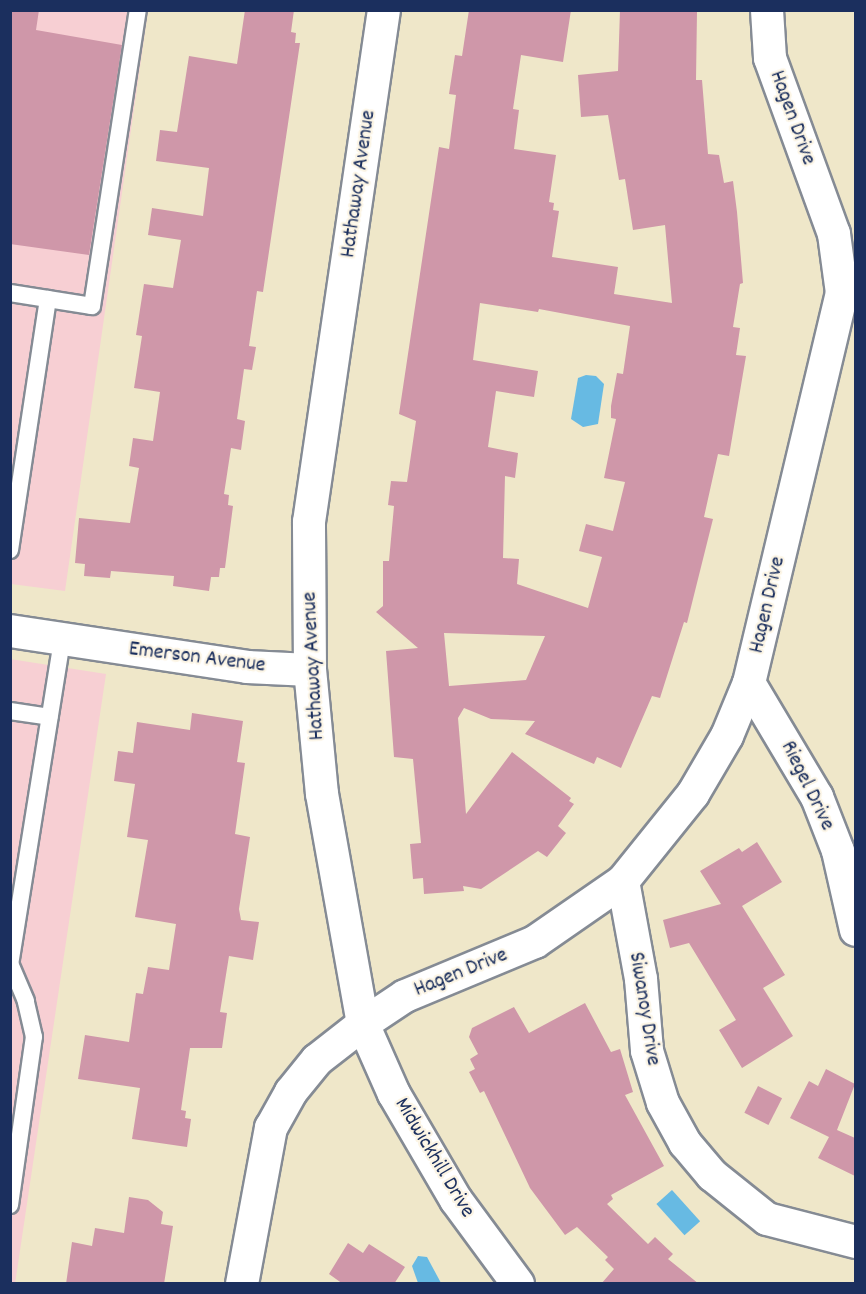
<!DOCTYPE html>
<style>
body{margin:0}
#map{position:relative;width:866px;height:1294px;overflow:hidden;background:#efe7c9;font-family:Dekko,sans-serif}
div>[style]{position:absolute}
[style*='--x']{left:calc(var(--x)*1px);top:calc(var(--y)*1px);width:calc(var(--w)*1px);rotate:calc(var(--a)*1deg)}
.built>*{inset:0;background:#f7cfd3}
.water>*{inset:0;background:#67bae3;transform-origin:0 0}
.building>*{inset:0;background:#cf97a9;transform-origin:0 0}
.roads{filter:drop-shadow(2px 0 #858b94) drop-shadow(-2px 0 #858b94) drop-shadow(0 2px #858b94) drop-shadow(0 -2px #858b94)}
.lane>*{height:16px;margin:-8px;padding:0 8px;transform-origin:8px;border-radius:8px;background:#fff}
.street>*{height:32px;margin:-16px;padding:0 16px;transform-origin:16px;border-radius:16px;background:#fff}
span{translate:-50% -50%;white-space:nowrap;text-align:center;line-height:1.15;-webkit-text-stroke:4.5px #fcf5e5;paint-order:stroke}
.street-label{font-size:22px;color:#1b2f5e}
.frame{position:absolute;inset:0;border:12px solid #1b2f5e;pointer-events:none}
</style>
<div id="map">
<div class="built">
<div style="clip-path:polygon(11px 11px,148px 11px,65px 591px,11px 584px)"></div>
<div style="clip-path:polygon(10px 659px,106px 674px,15px 1284px,10px 1283px)"></div>
</div>
<div class="water">
<div style="clip-path:polygon(586px 375px,596px 376px,604px 384px,598px 424px,583px 427px,571px 419px,578px 378px)"></div>
<div style="left:672px;top:1190px;width:42px;height:21px;rotate:48deg"></div>
<div style="clip-path:polygon(418px 1256px,427px 1257px,441px 1283px,418px 1283px,412px 1266px)"></div>
</div>
<div class="building">
<div style="clip-path:polygon(10px 10px,39px 10px,36px 30px,122px 45px,89px 255px,10px 244px)"></div>
<div style="clip-path:polygon(245px 10px,294px 10px,291px 32px,296px 33px,295px 43px,300px 43px,263px 292px,257px 291px,249px 346px,256px 347px,252px 370px,244px 369px,237px 419px,245px 421px,241px 450px,231px 448px,224px 494px,229px 495px,228px 505px,233px 506px,225px 568px,220px 568px,219px 577px,211px 577px,209px 591px,173px 586px,174px 576px,111px 571px,110px 578px,84px 576px,85px 564px,75px 563px,79px 518px,130px 523px,139px 468px,129px 466px,133px 438px,153px 441px,160px 392px,134px 388px,142px 336px,136px 335px,144px 284px,173px 288px,181px 240px,148px 235px,152px 208px,203px 216px,209px 168px,156px 161px,160px 130px,177px 132px,189px 56px,237px 64px)"></div>
<div style="clip-path:polygon(evenodd,469px 10px,571px 10px,563px 62px,521px 55px,513px 109px,519px 110px,514px 149px,556px 155px,549px 202px,554px 203px,553px 210px,559px 211px,552px 257px,618px 267px,614px 294px,672px 303px,665px 225px,633px 230px,625px 179px,619px 180px,608px 115px,581px 117px,578px 75px,618px 71px,620px 10px,697px 12px,696px 80px,702px 80px,708px 154px,719px 155px,724px 183px,733px 181px,737px 212px,743px 283px,740px 284px,733px 327px,740px 328px,736px 355px,746px 356px,729px 456px,718px 454px,704px 517px,713px 519px,687px 623px,684px 622px,660px 698px,652px 696px,621px 768px,597px 757px,594px 764px,525px 734px,535px 721px,491px 719px,464px 708px,458px 718px,466px 814px,512px 752px,571px 798px,569px 801px,574px 804px,558px 826px,566px 833px,547px 857px,538px 851px,481px 889px,463px 886px,464px 891px,424px 894px,423px 878px,413px 879px,410px 844px,421px 843px,413px 759px,394px 757px,386px 651px,418px 648px,376px 612px,383px 606px,383px 561px,389px 561px,394px 506px,388px 505px,391px 481px,407px 482px,416px 421px,399px 414px,439px 147px,449px 149px,456px 95px,449px 94px,455px 55px,462px 56px,469px 10px,480px 303px,538px 312px,539px 309px,630px 326px,623px 374px,617px 373px,611px 406px,611px 418px,616px 419px,604px 478px,625px 482px,613px 531px,586px 524px,579px 551px,602px 557px,588px 608px,517px 584px,519px 559px,503px 558px,505px 476px,515px 478px,518px 453px,488px 447px,496px 391px,534px 397px,538px 371px,473px 360px,480px 303px,469px 10px,444px 633px,545px 636px,526px 680px,449px 686px,444px 633px)"></div>
<div style="clip-path:polygon(192px 713px,243px 721px,237px 762px,245px 763px,235px 834px,250px 837px,239px 909px,241px 920px,259px 922px,253px 960px,229px 956px,220px 1012px,227px 1013px,222px 1048px,190px 1048px,181px 1110px,186px 1111px,185px 1118px,191px 1119px,187px 1147px,132px 1139px,140px 1088px,78px 1079px,85px 1035px,129px 1042px,136px 993px,143px 994px,148px 967px,169px 970px,176px 924px,135px 917px,148px 840px,127px 837px,135px 784px,114px 781px,118px 751px,133px 753px,137px 722px,190px 730px)"></div>
<div style="clip-path:polygon(757px 842px,782px 882px,742px 906px,785px 975px,763px 988px,793px 1036px,742px 1068px,719px 1030px,736px 1020px,689px 943px,670px 948px,663px 920px,721px 904px,700px 871px,739px 848px,742px 852px)"></div>
<div style="clip-path:polygon(585px 1003px,611px 1052px,620px 1049px,633px 1092px,625px 1095px,664px 1166px,611px 1195px,613px 1199px,607px 1204px,648px 1244px,655px 1237px,673px 1254px,668px 1259px,699px 1284px,601px 1284px,614px 1269px,605px 1260px,608px 1257px,577px 1227px,565px 1235px,530px 1188px,484px 1091px,480px 1093px,469px 1072px,475px 1069px,470px 1059px,478px 1054px,469px 1037px,472px 1028px,514px 1007px,529px 1033px)"></div>
<div style="clip-path:polygon(826px 1069px,855px 1084px,837px 1130px,855px 1138px,855px 1176px,818px 1158px,829px 1137px,790px 1118px,809px 1081px,818px 1086px)"></div>
<div style="left:758px;top:1086px;width:27px;height:30px;rotate:27deg"></div>
<div style="clip-path:polygon(129px 1197px,148px 1200px,163px 1212px,161px 1224px,173px 1226px,164px 1284px,66px 1284px,72px 1242px,92px 1246px,95px 1228px,124px 1233px)"></div>
<div style="clip-path:polygon(348px 1243px,363px 1253px,369px 1244px,405px 1267px,394px 1284px,343px 1284px,329px 1274px)"></div>
</div>
<div class="roads">
<div class="lane">
<div style="--x:10;--y:293;--w:83;--a:9"></div>
<div style="--x:92;--y:306;--w:300;--a:-81.2"></div>
<div style="--x:10;--y:550;--w:254;--a:-81.4"></div>
<div style="--x:10;--y:711;--w:40;--a:8.5"></div>
<div style="--x:10;--y:965;--w:329;--a:-80.9"></div>
<div style="--x:10;--y:1205;--w:170;--a:-81.9"></div>
<div style="--x:34;--y:1037;--w:37;--a:-103"></div>
<div style="--x:26;--y:1001;--w:39;--a:-113"></div>
</div>
<div class="street">
<div style="--x:10;--y:631;--w:240;--a:8.6"></div>
<div style="--x:247;--y:667;--w:63;--a:2.7"></div>
<div style="--x:749;--y:683;--w:133;--a:59.2"></div>
<div style="--x:817;--y:797;--w:58;--a:68.7"></div>
<div style="--x:838;--y:851;--w:81;--a:77.2"></div>
<div style="--x:623;--y:881;--w:100;--a:79.6"></div>
<div style="--x:641;--y:979;--w:72;--a:85.2"></div>
<div style="--x:647;--y:1051;--w:54;--a:72.9"></div>
<div style="--x:663;--y:1103;--w:46;--a:61.2"></div>
<div style="--x:685;--y:1143;--w:42;--a:49.8"></div>
<div style="--x:712;--y:1175;--w:70;--a:38.7"></div>
<div style="--x:767;--y:1219;--w:92;--a:14.5"></div>
<div style="--x:242;--y:1284;--w:159;--a:-79.5"></div>
<div style="--x:271;--y:1128;--w:41;--a:-60.9"></div>
<div style="--x:291;--y:1092;--w:41;--a:-50.9"></div>
<div style="--x:317;--y:1060;--w:58;--a:-38"></div>
<div style="--x:363;--y:1024;--w:234;--a:-100.1"></div>
<div style="--x:322;--y:794;--w:125;--a:-95.5"></div>
<div style="--x:310;--y:670;--w:148;--a:-90.4"></div>
<div style="--x:309;--y:522;--w:517;--a:-81.67"></div>
<div style="--x:518;--y:1284;--w:104;--a:-126.4"></div>
<div style="--x:456;--y:1200;--w:123;--a:-120.3"></div>
<div style="--x:394;--y:1094;--w:77;--a:-113.9"></div>
<div style="--x:363;--y:1024;--w:50;--a:-33.7"></div>
<div style="--x:405;--y:996;--w:141;--a:-22.6"></div>
<div style="--x:535;--y:942;--w:107;--a:-34.7"></div>
<div style="--x:623;--y:881;--w:112;--a:-51.2"></div>
<div style="--x:693;--y:794;--w:67;--a:-59.6"></div>
<div style="--x:727;--y:736;--w:57;--a:-67.5"></div>
<div style="--x:749;--y:683;--w:401;--a:-76.6"></div>
<div style="--x:842;--y:293;--w:60;--a:-97.7"></div>
<div style="--x:834;--y:234;--w:187;--a:-110"></div>
<div style="--x:770;--y:58;--w:48;--a:-93.6"></div>
</div>
</div>
<div class="street-label">
<span style="left:792px;top:118px;rotate:70deg">Hagen Drive</span>
<span style="left:359px;top:184px;rotate:-82deg">Hathaway Avenue</span>
<span style="left:768px;top:605px;rotate:-77deg">Hagen Drive</span>
<span style="left:197px;top:658px;rotate:7deg">Emerson Avenue</span>
<span style="left:314px;top:666px;rotate:-93deg">Hathaway Avenue</span>
<span style="left:807px;top:786px;rotate:64deg">Riegel Drive</span>
<span style="left:461px;top:973px;rotate:-22deg">Hagen Drive</span>
<span style="left:644px;top:1009px;rotate:81deg">Siwanoy Drive</span>
<span style="left:434px;top:1158px;rotate:59deg">Midwickhill Drive</span>
</div>
<div class="frame"></div>
</div>
